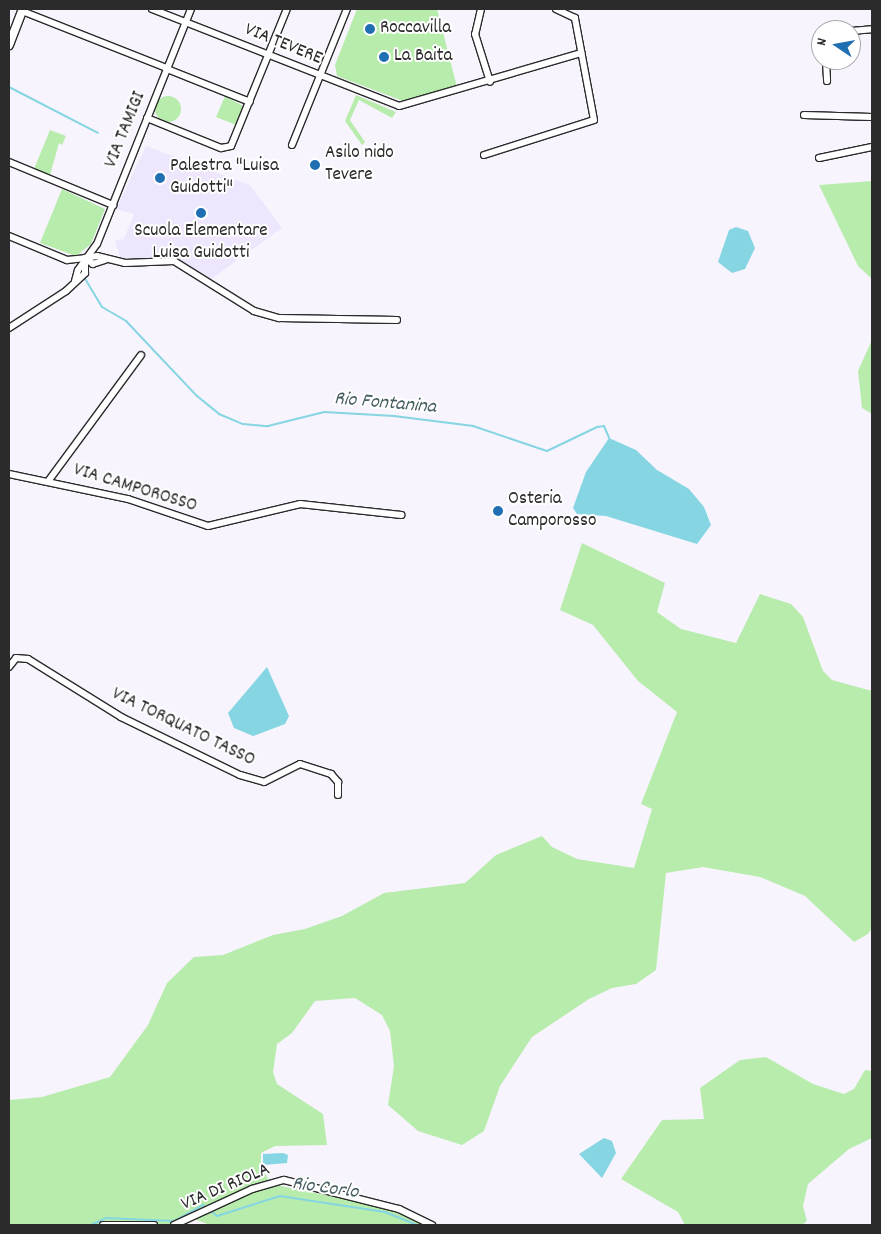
<!DOCTYPE html>
<style>
body{margin:0}
#map{position:relative;width:881px;height:1234px;overflow:hidden;background:#f7f4fe;font-family:Dekko,sans-serif}
div>[style]{position:absolute}
[style*='--x']{left:calc(var(--x)*1px);top:calc(var(--y)*1px);width:calc(var(--w)*1px);rotate:calc(var(--a)*1deg)}
.built>*{inset:0;background:#eee6fc}
.green>*{inset:0;background:#b8ecad}
.round{border-radius:50%}
.water>*{inset:0;background:#85d5e2}
.stream>*{height:2px;margin:-1px;padding:0 1px;transform-origin:1px;border-radius:1px;background:#85d5e2}
.roads{filter:drop-shadow(1px 0 #2b2b2b) drop-shadow(-1px 0 #2b2b2b) drop-shadow(0 1px #2b2b2b) drop-shadow(0 -1px #2b2b2b)}
.minor>*{height:6px;margin:-3px;padding:0 3px;transform-origin:3px;border-radius:3px;background:#fff}
.tertiary>*{height:8px;margin:-4px;padding:0 4px;transform-origin:4px;border-radius:4px;background:#fff}
.dots>*{width:14px;height:14px;translate:-50% -50%;box-sizing:border-box;border:2px solid #fff;border-radius:50%}
span{translate:-50% -50%;white-space:nowrap;text-align:center;line-height:1.15;-webkit-text-stroke:4px #fff;paint-order:stroke}
.poi-label{font-size:19px;color:#2b2b2b}
.left{translate:0 -50%;text-align:left}
.street-label{font-size:19px;color:#2b2b2b}
.water-label{font-size:20px;color:#465e62;font-style:italic}
.frame{position:absolute;inset:0;border:10px solid #2b2b2b;pointer-events:none}
.north{position:absolute;left:811px;top:20px;width:50px;height:50px;box-sizing:border-box;background:#fff;border:1px solid #aaa;border-radius:50%;rotate:282deg;font-size:14px;font-weight:700;line-height:20px;text-align:center;color:#2b2b2b}
.north::after{content:'';display:block;margin:auto;width:18px;height:22px;background:#1f6fb2;clip-path:polygon(50% 0,100% 100%,50% 72%,0 100%)}
</style>
<div id="map">
<div class="built">
<div style="clip-path:polygon(146px 146px,250px 185px,282px 228px,211px 279px,172px 256px,121px 260px,115px 241px,124px 239px,134px 214px,116px 209px)"></div>
</div>
<div class="green">
<div style="clip-path:polygon(357px 9px,437px 9px,457px 87px,403px 101px,337px 76px,335px 65px)"></div>
<div style="clip-path:polygon(356px 95px,396px 112px,392px 118px,359px 100px,350px 120px,365px 142px,362px 145px,345px 121px)"></div>
<div style="clip-path:polygon(225px 96px,243px 106px,236px 125px,216px 117px)"></div>
<div class="round" style="left:155px;top:96px;width:26px;height:26px"></div>
<div style="clip-path:polygon(50px 130px,66px 136px,62px 145px,59px 143px,50px 175px,34px 169px)"></div>
<div style="clip-path:polygon(872px 181px,872px 279px,858px 266px,819px 185px)"></div>
<div style="clip-path:polygon(62px 189px,105px 209px,91px 244px,76px 256px,40px 243px)"></div>
<div style="clip-path:polygon(872px 340px,872px 414px,862px 408px,858px 371px)"></div>
<div style="clip-path:polygon(582px 543px,665px 583px,657px 612px,681px 629px,736px 643px,760px 594px,791px 604px,803px 617px,823px 671px,832px 680px,872px 691px,872px 928px,868px 934px,854px 942px,805px 896px,760px 877px,703px 867px,666px 873px,656px 970px,636px 984px,612px 988px,589px 999px,532px 1037px,500px 1086px,484px 1131px,462px 1145px,418px 1131px,388px 1105px,394px 1066px,390px 1031px,382px 1015px,355px 998px,315px 1001px,292px 1033px,277px 1044px,273px 1072px,277px 1084px,323px 1114px,327px 1145px,275px 1146px,261px 1153px,261px 1166px,271px 1184px,399px 1210px,426px 1225px,210px 1225px,194px 1219px,173px 1225px,120px 1221px,103px 1225px,9px 1225px,9px 1100px,42px 1097px,110px 1077px,148px 1025px,167px 983px,194px 957px,223px 955px,273px 935px,305px 929px,342px 916px,384px 893px,465px 883px,496px 855px,542px 836px,552px 847px,577px 859px,634px 868px,652px 809px,641px 804px,677px 712px,638px 681px,593px 625px,560px 610px)"></div>
<div style="clip-path:polygon(766px 1057px,813px 1084px,844px 1094px,854px 1089px,865px 1070px,872px 1071px,872px 1138px,849px 1149px,808px 1184px,803px 1206px,807px 1221px,802px 1225px,685px 1225px,678px 1212px,621px 1179px,662px 1120px,704px 1119px,700px 1088px,740px 1060px)"></div>
</div>
<div class="water">
<div style="clip-path:polygon(736px 227px,748px 231px,755px 248px,745px 269px,732px 273px,718px 262px,729px 230px)"></div>
<div style="clip-path:polygon(609px 438px,636px 450px,657px 470px,689px 489px,704px 507px,711px 525px,697px 544px,606px 516px,577px 514px,573px 508px,586px 472px)"></div>
<div style="clip-path:polygon(267px 667px,289px 716px,285px 724px,253px 736px,234px 728px,228px 713px)"></div>
<div style="clip-path:polygon(604px 1138px,612px 1141px,616px 1153px,602px 1178px,579px 1154px)"></div>
<div style="clip-path:polygon(283px 1153px,288px 1155px,287px 1163px,263px 1165px,263px 1154px)"></div>
</div>
<div class="stream">
<div style="--x:9;--y:87;--w:100;--a:27.3"></div>
<div style="--x:84;--y:277;--w:35;--a:59"></div>
<div style="--x:102;--y:307;--w:28;--a:30"></div>
<div style="--x:126;--y:321;--w:103;--a:46.6"></div>
<div style="--x:197;--y:396;--w:28;--a:39"></div>
<div style="--x:219;--y:414;--w:26;--a:23"></div>
<div style="--x:243;--y:424;--w:25;--a:5"></div>
<div style="--x:268;--y:426;--w:58;--a:-14"></div>
<div style="--x:324;--y:412;--w:70;--a:3.3"></div>
<div style="--x:394;--y:416;--w:80;--a:7.2"></div>
<div style="--x:473;--y:426;--w:78;--a:18.7"></div>
<div style="--x:547;--y:451;--w:55;--a:-25.6"></div>
<div style="--x:597;--y:427;--w:7;--a:-8"></div>
<div style="--x:604;--y:426;--w:13;--a:67"></div>
<div style="--x:91;--y:1225;--w:17;--a:-25"></div>
<div style="--x:106;--y:1218;--w:68;--a:2.5"></div>
<div style="--x:174;--y:1221;--w:33;--a:-29"></div>
<div style="--x:203;--y:1205;--w:18;--a:38"></div>
<div style="--x:217;--y:1216;--w:66;--a:-17.6"></div>
<div style="--x:280;--y:1196;--w:106;--a:8.7"></div>
<div style="--x:385;--y:1212;--w:35;--a:22"></div>
</div>
<div class="roads">
<div class="minor">
<div style="--x:152;--y:9;--w:265;--a:21.4"></div>
<div style="--x:399;--y:106;--w:190;--a:-16.2"></div>
<div style="--x:481;--y:9;--w:26;--a:103"></div>
<div style="--x:475;--y:34;--w:50;--a:72.6"></div>
<div style="--x:22;--y:11;--w:156;--a:21.5"></div>
<div style="--x:851;--y:31;--w:21;--a:-5"></div>
<div style="--x:826;--y:60;--w:21;--a:87"></div>
<div style="--x:167;--y:69;--w:89;--a:21.7"></div>
<div style="--x:804;--y:115;--w:68;--a:1.7"></div>
<div style="--x:147;--y:118;--w:80;--a:22.1"></div>
<div style="--x:221;--y:148;--w:10;--a:-11"></div>
<div style="--x:231;--y:146;--w:148;--a:-67.8"></div>
<div style="--x:292;--y:145;--w:147;--a:-68"></div>
<div style="--x:484;--y:155;--w:115;--a:-17.7"></div>
<div style="--x:594;--y:120;--w:104;--a:-100.6"></div>
<div style="--x:575;--y:18;--w:21;--a:-155"></div>
<div style="--x:819;--y:158;--w:54;--a:-11.7"></div>
<div style="--x:9;--y:162;--w:113;--a:22.5"></div>
<div style="--x:9;--y:236;--w:63;--a:22.5"></div>
<div style="--x:67;--y:260;--w:18;--a:-6"></div>
<div style="--x:105;--y:260;--w:13;--a:162"></div>
<div style="--x:93;--y:264;--w:10;--a:-143"></div>
<div style="--x:85;--y:258;--w:12;--a:-9"></div>
<div style="--x:97;--y:256;--w:29;--a:14"></div>
<div style="--x:125;--y:263;--w:49;--a:-2.3"></div>
<div style="--x:174;--y:261;--w:94;--a:32"></div>
<div style="--x:254;--y:311;--w:26;--a:16"></div>
<div style="--x:279;--y:318;--w:118;--a:1"></div>
<div style="--x:75;--y:281;--w:11;--a:-75"></div>
<div style="--x:78;--y:270;--w:32;--a:-54"></div>
<div style="--x:97;--y:244;--w:253;--a:-68.2"></div>
<div style="--x:9;--y:328;--w:68;--a:-33"></div>
<div style="--x:66;--y:291;--w:26;--a:-43"></div>
<div style="--x:85;--y:273;--w:15;--a:-90"></div>
<div style="--x:9;--y:474;--w:122;--a:11.9"></div>
<div style="--x:128;--y:499;--w:84;--a:18.6"></div>
<div style="--x:208;--y:526;--w:95;--a:-13.4"></div>
<div style="--x:300;--y:504;--w:102;--a:6.2"></div>
<div style="--x:49;--y:480;--w:155;--a:-53.6"></div>
<div style="--x:9;--y:667;--w:11;--a:-52"></div>
<div style="--x:16;--y:658;--w:12;--a:5"></div>
<div style="--x:28;--y:659;--w:110;--a:31.9"></div>
<div style="--x:121;--y:717;--w:132;--a:26"></div>
<div style="--x:240;--y:775;--w:25;--a:16"></div>
<div style="--x:264;--y:782;--w:40;--a:-26.6"></div>
<div style="--x:300;--y:764;--w:33;--a:18"></div>
<div style="--x:331;--y:774;--w:11;--a:49"></div>
<div style="--x:338;--y:782;--w:13;--a:90"></div>
<div style="--x:103;--y:1225;--w:51;--a:0"></div>
<div style="--x:174;--y:1225;--w:86;--a:-24.8"></div>
<div style="--x:252;--y:1189;--w:33;--a:-16"></div>
<div style="--x:284;--y:1180;--w:119;--a:14.2"></div>
<div style="--x:399;--y:1209;--w:37;--a:26"></div>
</div>
<div class="tertiary">
<div style="--x:9;--y:45;--w:39;--a:-69"></div>
</div>
</div>
<div class="dots">
<div style="left:370px;top:29px;background:#1f6fb2"></div>
<div style="left:384px;top:57px;background:#1f6fb2"></div>
<div style="left:315px;top:165px;background:#1f6fb2"></div>
<div style="left:160px;top:178px;background:#1f6fb2"></div>
<div style="left:201px;top:213px;background:#1f6fb2"></div>
<div style="left:498px;top:511px;background:#1f6fb2"></div>
</div>
<div class="poi-label">
<span class="left" style="left:380px;top:29px">Roccavilla</span>
<span class="left" style="left:394px;top:57px">La Baita</span>
<span class="left" style="left:325px;top:165px">Asilo nido<br>Tevere</span>
<span class="left" style="left:170px;top:178px">Palestra "Luisa<br>Guidotti"</span>
<span style="left:201px;top:243px">Scuola Elementare<br>Luisa Guidotti</span>
<span class="left" style="left:508px;top:511px">Osteria<br>Camporosso</span>
</div>
<div class="street-label">
<span style="left:283px;top:45px;rotate:22deg">VIA TEVERE</span>
<span style="left:126px;top:130px;rotate:-68deg">VIA TAMIGI</span>
<span style="left:135px;top:489px;rotate:17deg">VIA CAMPOROSSO</span>
<span style="left:183px;top:728px;rotate:26deg">VIA TORQUATO TASSO</span>
<span style="left:226px;top:1188px;rotate:-23deg">VIA DI RIOLA</span>
</div>
<div class="water-label">
<span style="left:385px;top:404px;rotate:5deg">Rio Fontanina</span>
<span style="left:325px;top:1189px;rotate:8deg">Rio Corlo</span>
</div>
<div class="frame"></div>
<div class="north">N</div>
</div>
